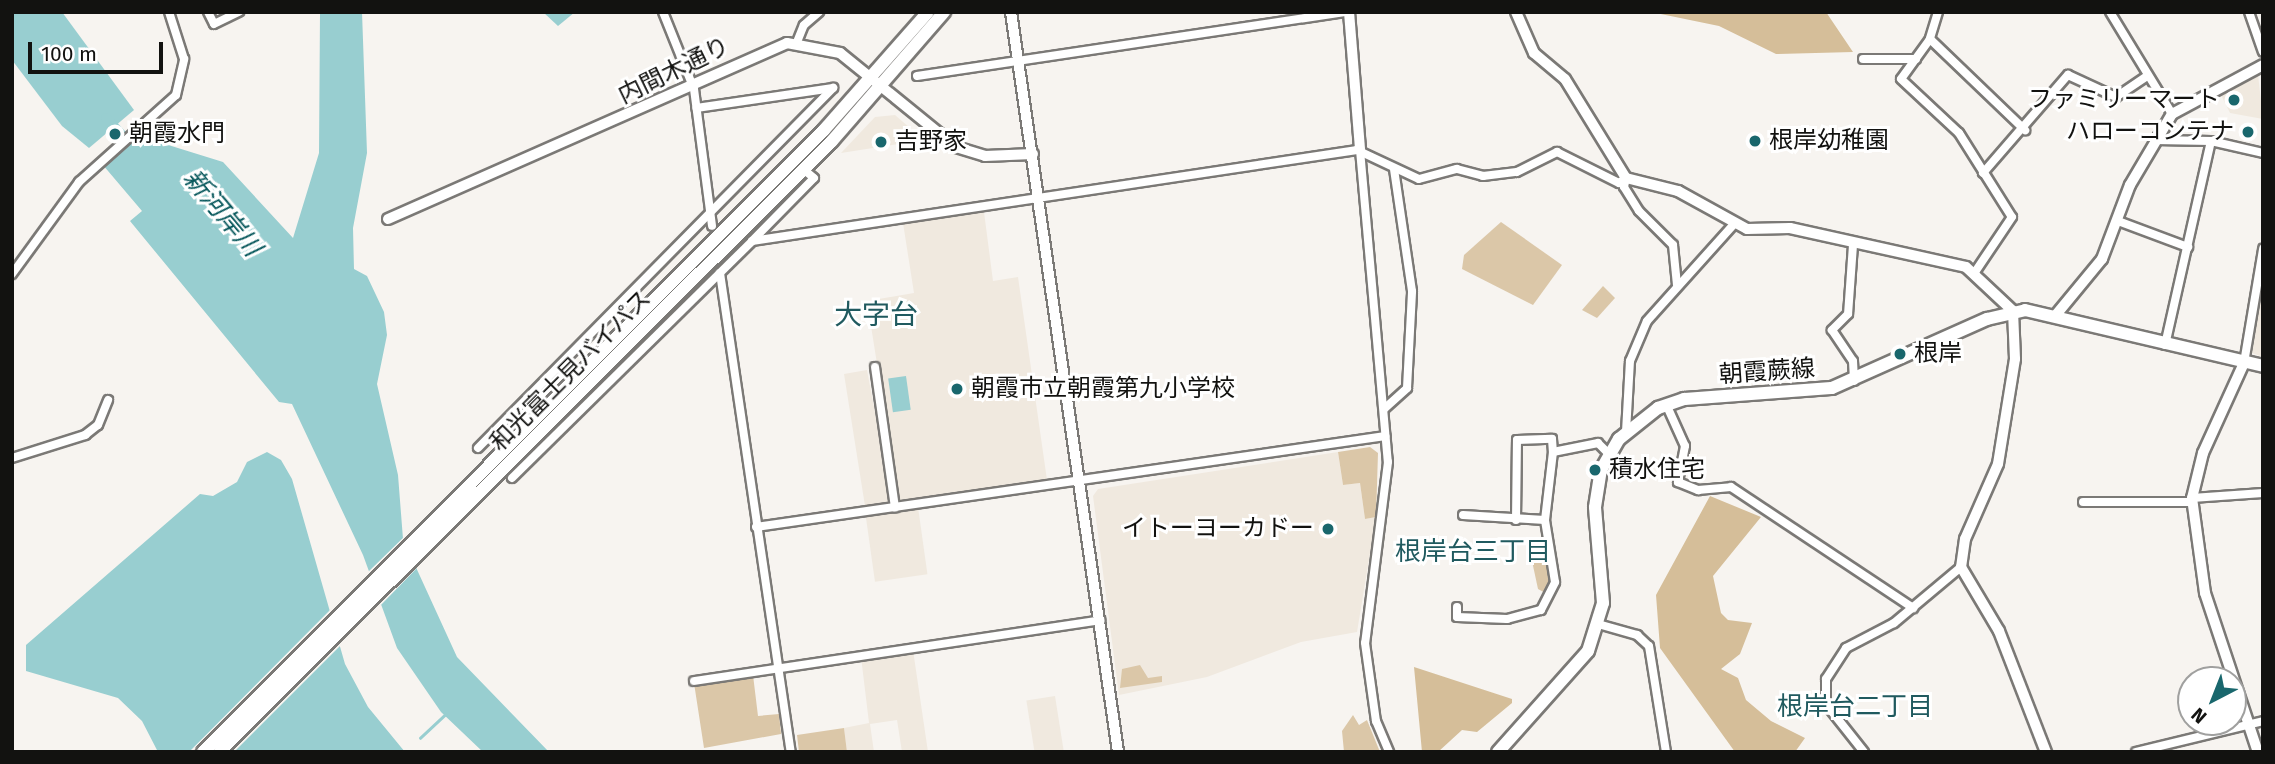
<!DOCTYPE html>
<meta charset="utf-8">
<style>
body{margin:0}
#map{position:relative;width:2275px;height:764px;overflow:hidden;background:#f7f4f0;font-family:"Fira Sans","Noto Sans JP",sans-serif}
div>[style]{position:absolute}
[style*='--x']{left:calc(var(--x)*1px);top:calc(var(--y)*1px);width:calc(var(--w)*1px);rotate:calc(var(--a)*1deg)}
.built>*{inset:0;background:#f0e9df;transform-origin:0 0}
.green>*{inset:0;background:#dbc7a8}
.forest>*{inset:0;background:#d5be99}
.water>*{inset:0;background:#98ced0;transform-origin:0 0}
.pier>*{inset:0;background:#f7f4f0}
.stream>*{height:2.5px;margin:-1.25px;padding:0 1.25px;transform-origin:1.25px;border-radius:1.25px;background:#98ced0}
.canal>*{height:10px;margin:-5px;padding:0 5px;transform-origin:5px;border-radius:5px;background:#98ced0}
.roads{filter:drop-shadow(2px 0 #7b7976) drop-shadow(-2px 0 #7b7976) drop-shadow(0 2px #7b7976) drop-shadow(0 -2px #7b7976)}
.minor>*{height:8px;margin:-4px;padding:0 4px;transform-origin:4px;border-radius:4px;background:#fff}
.tertiary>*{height:10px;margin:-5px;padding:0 5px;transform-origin:5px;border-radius:5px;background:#fff}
.primary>*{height:12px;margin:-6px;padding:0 6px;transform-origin:6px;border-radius:6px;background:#fff}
.trunk>*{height:12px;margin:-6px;padding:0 6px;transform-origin:6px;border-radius:6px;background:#fff}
.dots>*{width:19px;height:19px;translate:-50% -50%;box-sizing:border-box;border:4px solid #fff;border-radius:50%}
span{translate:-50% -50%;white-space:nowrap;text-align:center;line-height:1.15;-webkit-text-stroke:6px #fff;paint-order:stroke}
.street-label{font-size:24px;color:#121210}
.poi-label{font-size:24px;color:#121210}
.right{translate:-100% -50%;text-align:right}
.left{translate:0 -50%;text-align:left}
.water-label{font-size:26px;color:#035559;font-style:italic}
.neighbourhood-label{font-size:26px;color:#205a5f}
.quarter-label{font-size:28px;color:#205a5f}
.frame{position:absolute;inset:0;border:14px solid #121210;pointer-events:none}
.north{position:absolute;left:2177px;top:666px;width:70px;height:70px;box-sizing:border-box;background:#fff;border:2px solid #a0a09f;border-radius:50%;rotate:222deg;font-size:19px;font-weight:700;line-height:28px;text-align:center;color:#121210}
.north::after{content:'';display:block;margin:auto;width:24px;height:32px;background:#19676d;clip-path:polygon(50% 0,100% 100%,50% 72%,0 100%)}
.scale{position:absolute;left:28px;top:42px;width:135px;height:32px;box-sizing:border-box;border:4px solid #121210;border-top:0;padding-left:9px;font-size:21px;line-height:24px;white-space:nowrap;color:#121210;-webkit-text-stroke:5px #fff;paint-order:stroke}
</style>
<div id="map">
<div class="built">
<div style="clip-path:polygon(2258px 74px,2263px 119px,2230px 113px,2220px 93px)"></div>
<div style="clip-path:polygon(895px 115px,924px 140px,841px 153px,875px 117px)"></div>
<div style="clip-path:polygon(984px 212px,993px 281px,1018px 277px,1047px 480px,899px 502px,867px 301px,914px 293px,903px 223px)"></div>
<div style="clip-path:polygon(2263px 272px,2263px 357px,2252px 353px)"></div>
<div style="clip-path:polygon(867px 370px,892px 502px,865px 506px,844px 374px)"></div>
<div style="clip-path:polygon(1338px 452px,1343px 485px,1360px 483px,1365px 519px,1376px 517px,1357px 632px,1301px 642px,1207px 677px,1119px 695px,1093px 496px,1098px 489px)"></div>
<div style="left:918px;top:507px;width:68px;height:53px;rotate:82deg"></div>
<div style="clip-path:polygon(913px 650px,928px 752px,902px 752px,897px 720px,870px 724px,874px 752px,847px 752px,844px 728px,869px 723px,861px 657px)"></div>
<div style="left:1055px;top:696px;width:57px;height:29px;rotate:81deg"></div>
</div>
<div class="green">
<div style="clip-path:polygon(1501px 222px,1562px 265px,1533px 305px,1462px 269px,1464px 255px)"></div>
<div style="clip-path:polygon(1603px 286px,1615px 298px,1597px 318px,1582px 310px)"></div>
<div style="clip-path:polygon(1370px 447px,1378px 453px,1376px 517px,1365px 519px,1360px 483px,1343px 485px,1338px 452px)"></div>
<div style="clip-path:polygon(1549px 559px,1554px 584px,1547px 594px,1538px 589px,1532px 561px)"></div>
<div style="clip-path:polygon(1140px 665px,1148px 678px,1162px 676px,1162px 682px,1120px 688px,1122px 669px)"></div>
<div style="clip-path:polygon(753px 675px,758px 716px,779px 714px,781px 734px,704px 748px,694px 683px)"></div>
<div style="clip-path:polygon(1353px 715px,1359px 725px,1367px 720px,1380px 752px,1344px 752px,1342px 731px)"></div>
<div style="clip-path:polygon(844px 728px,847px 752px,799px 752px,797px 735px)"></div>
</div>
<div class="forest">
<div style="clip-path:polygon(1651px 12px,1826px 12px,1853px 52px,1776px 54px,1719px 26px)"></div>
<div style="clip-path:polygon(1710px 496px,1761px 517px,1713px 576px,1721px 613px,1728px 620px,1752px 623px,1740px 654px,1721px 669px,1738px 678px,1746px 700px,1771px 721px,1805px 738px,1795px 752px,1735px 752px,1660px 648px,1656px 595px)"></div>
<div style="clip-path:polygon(1414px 667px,1512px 699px,1512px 703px,1477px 732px,1462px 730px,1438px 752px,1422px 752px)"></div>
</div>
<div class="water">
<div style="clip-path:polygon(12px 12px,62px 12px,134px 110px,89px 148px,62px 126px,12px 60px)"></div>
<div style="clip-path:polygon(320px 12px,362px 12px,367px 153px,353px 228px,354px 269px,367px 276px,384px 312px,387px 335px,377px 384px,398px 475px,403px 539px,457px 657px,549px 752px,483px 752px,441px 712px,397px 648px,363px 555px,292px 404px,279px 402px,130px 221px,142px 211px,97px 158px,141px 121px,165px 144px,223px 162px,293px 238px,319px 153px)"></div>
<div style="clip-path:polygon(543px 12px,575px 12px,558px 26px)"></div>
<div style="left:906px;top:376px;width:34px;height:18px;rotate:82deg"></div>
<div style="clip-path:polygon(267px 452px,281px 460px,292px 479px,345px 664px,368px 707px,405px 752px,158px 752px,142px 721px,118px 698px,26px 671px,26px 645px,200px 494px,213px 496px,237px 482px,247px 462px)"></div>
</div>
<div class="pier">
<div style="clip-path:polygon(407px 534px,416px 569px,378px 608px,366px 574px)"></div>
<div style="clip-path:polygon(333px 607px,343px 643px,234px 752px,189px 752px)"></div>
</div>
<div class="stream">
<div style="--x:420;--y:738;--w:35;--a:-43"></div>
</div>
<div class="canal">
<div style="--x:106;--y:118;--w:37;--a:47"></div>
</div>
<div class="roads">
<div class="minor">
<div style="--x:208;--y:12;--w:13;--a:63"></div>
<div style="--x:214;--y:24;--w:28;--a:-26"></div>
<div style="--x:663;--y:12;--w:83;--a:68.1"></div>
<div style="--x:694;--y:89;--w:138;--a:82.5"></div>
<div style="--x:1938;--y:12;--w:28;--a:107"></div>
<div style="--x:1930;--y:39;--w:49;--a:125.9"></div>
<div style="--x:1901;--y:79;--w:79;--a:43"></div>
<div style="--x:1959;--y:133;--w:99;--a:57.8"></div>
<div style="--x:2012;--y:217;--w:66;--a:123.9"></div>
<div style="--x:2110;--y:12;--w:119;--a:58.7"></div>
<div style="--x:2249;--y:12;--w:42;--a:70.7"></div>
<div style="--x:1930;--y:39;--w:132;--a:43.8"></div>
<div style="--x:797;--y:42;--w:18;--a:-68"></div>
<div style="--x:804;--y:25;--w:20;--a:-41"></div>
<div style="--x:1863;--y:59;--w:53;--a:0"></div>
<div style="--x:917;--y:76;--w:431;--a:-8.5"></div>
<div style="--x:2155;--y:140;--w:56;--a:1"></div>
<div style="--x:2211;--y:141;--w:53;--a:13"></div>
<div style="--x:1360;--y:150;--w:313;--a:84.9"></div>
<div style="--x:1388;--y:462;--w:182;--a:97.2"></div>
<div style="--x:1365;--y:643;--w:79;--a:82"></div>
<div style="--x:1376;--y:721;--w:34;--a:67"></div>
<div style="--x:1983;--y:173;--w:130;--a:-49.1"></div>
<div style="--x:2068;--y:75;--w:53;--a:24.6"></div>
<div style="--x:2116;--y:97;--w:36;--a:-34"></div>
<div style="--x:2118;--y:221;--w:75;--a:20.4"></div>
<div style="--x:752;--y:241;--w:88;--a:-45.5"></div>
<div style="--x:814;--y:178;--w:14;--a:-141"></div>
<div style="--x:1853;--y:245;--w:69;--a:94.1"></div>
<div style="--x:1848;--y:314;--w:23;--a:135"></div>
<div style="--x:1832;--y:330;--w:37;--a:56"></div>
<div style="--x:1853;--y:361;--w:20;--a:87"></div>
<div style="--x:720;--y:273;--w:484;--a:81.6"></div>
<div style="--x:12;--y:274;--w:114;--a:-53.9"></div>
<div style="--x:79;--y:182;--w:130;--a:-41.9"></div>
<div style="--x:176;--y:95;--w:37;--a:-77"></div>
<div style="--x:184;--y:59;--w:49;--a:-107.7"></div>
<div style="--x:2165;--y:345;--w:209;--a:-77.3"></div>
<div style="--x:2244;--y:363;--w:116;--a:-80.5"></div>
<div style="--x:875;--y:367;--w:142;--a:81.9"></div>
<div style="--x:1666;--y:404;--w:46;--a:65.7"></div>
<div style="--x:1685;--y:446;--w:37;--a:101"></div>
<div style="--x:1678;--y:482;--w:22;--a:22"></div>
<div style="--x:1698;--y:490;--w:33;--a:-5"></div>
<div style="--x:1731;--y:487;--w:219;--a:33.6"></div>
<div style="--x:1384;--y:409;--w:31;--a:-42"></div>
<div style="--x:1407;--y:388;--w:97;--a:-87"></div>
<div style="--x:1412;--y:291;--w:123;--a:-98.4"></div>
<div style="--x:1626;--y:432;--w:71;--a:-86.8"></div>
<div style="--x:1630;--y:361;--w:43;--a:-67"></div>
<div style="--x:1647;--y:321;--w:130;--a:-48.1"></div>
<div style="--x:478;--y:448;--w:506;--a:-45.4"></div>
<div style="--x:833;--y:88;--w:138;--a:171.7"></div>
<div style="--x:12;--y:458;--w:77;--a:-17.5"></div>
<div style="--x:85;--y:435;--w:16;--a:-38"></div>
<div style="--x:98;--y:425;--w:27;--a:-68"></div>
<div style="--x:512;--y:478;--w:337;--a:-44.6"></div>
<div style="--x:752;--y:241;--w:612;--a:-8.55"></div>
<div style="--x:1357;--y:150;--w:68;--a:25.1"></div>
<div style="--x:1419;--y:179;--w:39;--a:-15"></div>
<div style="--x:1457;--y:169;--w:27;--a:15"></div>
<div style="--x:1483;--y:176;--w:34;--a:-7"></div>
<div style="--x:1517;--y:172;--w:45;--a:-26.6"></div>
<div style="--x:1557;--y:152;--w:69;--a:26.6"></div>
<div style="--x:1619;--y:183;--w:9;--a:-36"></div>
<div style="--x:1626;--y:178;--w:9;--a:103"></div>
<div style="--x:1624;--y:187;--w:28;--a:58"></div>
<div style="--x:1639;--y:211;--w:48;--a:45"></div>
<div style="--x:1673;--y:245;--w:40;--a:84.3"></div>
<div style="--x:2192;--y:498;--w:71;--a:-4"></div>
<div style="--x:2083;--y:502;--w:110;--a:0"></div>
<div style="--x:1463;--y:515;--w:82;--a:3.5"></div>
<div style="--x:1516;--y:520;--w:80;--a:-89.3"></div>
<div style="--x:1517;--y:440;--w:35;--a:-2"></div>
<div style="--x:1552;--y:439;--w:13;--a:86"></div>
<div style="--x:756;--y:527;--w:636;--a:-8.23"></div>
<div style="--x:1457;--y:607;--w:10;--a:90"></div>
<div style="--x:1457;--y:617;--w:50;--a:2.3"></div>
<div style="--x:1507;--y:619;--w:35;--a:-15"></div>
<div style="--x:1541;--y:610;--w:31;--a:-63"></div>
<div style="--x:1555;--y:582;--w:63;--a:-99.2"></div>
<div style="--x:1545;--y:520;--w:68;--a:-83.3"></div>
<div style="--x:1553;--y:452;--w:46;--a:-11.3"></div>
<div style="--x:1598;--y:443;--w:16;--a:45"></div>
<div style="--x:1598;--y:624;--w:41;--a:15.8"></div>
<div style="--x:1637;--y:635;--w:16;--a:43"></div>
<div style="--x:1649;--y:646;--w:107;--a:80.9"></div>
<div style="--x:694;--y:681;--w:411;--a:-8.5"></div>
<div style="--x:1864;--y:752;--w:61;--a:-128.4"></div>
<div style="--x:1826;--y:704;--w:25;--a:-90"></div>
<div style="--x:1826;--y:679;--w:37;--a:-57"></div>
<div style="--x:1846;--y:648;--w:54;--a:-27.5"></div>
<div style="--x:1894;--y:623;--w:87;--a:-39.9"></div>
<div style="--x:2136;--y:752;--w:131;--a:-13.7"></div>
</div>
<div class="tertiary">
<div style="--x:1011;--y:12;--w:748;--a:81.77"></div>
<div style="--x:1349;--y:12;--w:138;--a:85.4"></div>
<div style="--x:1516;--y:12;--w:45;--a:66.3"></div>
<div style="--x:1534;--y:53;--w:40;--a:40"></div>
<div style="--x:1565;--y:79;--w:116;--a:58.4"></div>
<div style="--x:1626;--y:178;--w:54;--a:14"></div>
<div style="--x:1678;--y:191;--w:79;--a:28.8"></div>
<div style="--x:1747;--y:229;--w:43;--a:-1.3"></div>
<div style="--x:1790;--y:228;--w:180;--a:12.5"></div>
<div style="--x:1966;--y:267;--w:64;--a:43.1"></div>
<div style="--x:2013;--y:311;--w:48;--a:87.6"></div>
<div style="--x:2015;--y:359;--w:106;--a:99.2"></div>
<div style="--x:1998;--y:464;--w:82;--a:113.7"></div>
<div style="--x:1965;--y:539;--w:28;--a:98"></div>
<div style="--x:1961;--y:567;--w:74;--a:59.3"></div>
<div style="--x:1999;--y:631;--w:130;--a:68.8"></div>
<div style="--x:388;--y:219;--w:436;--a:-23.8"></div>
<div style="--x:787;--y:43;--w:54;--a:10.7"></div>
<div style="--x:840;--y:53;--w:149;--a:39"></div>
<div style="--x:956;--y:147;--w:30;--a:17"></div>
<div style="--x:985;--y:156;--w:48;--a:-2.4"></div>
<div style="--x:2055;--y:316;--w:74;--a:-50.5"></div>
<div style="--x:2102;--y:259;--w:79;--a:-69.3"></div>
<div style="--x:2130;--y:185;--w:82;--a:-59.4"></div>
<div style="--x:2172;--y:114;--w:103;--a:-28.3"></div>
<div style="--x:2244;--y:363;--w:99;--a:114.5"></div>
<div style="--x:2203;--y:453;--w:46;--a:103.7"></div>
<div style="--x:2192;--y:498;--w:96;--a:82.2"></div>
<div style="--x:2205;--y:593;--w:168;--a:71.6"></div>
</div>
<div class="primary">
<div style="--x:1498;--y:752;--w:135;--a:-48.3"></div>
<div style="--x:1588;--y:651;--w:50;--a:-72.6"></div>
<div style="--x:1603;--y:603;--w:96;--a:-94.8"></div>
<div style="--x:1595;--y:507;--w:37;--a:-81"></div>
<div style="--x:1601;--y:470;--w:36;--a:-60"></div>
<div style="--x:1619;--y:439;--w:50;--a:-38.5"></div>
<div style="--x:1658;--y:408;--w:28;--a:-19"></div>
<div style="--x:1684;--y:399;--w:148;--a:-4.3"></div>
<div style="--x:1832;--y:388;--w:170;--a:-24"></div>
<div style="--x:1987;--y:319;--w:39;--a:-13"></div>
<div style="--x:2025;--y:310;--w:244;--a:13.2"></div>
</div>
<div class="trunk">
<div style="--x:203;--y:752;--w:879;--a:-45.05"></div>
<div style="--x:824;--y:130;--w:157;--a:-48.6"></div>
<div style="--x:219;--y:752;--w:865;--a:-44.91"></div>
<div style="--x:832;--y:141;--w:171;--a:-49"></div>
</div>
</div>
<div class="dots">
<div style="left:2234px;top:100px;background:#19676d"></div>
<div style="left:2248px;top:132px;background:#19676d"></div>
<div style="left:115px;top:134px;background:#19676d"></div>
<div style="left:1755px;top:141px;background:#19676d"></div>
<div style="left:881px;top:142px;background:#19676d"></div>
<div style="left:1900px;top:354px;background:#19676d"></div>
<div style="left:957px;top:389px;background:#19676d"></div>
<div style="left:1595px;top:470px;background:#19676d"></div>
<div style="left:1328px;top:529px;background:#19676d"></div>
</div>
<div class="street-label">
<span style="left:674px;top:71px;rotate:-26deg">内間木通り</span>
<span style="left:571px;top:371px;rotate:-45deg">和光富士見バイパス</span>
<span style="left:1767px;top:372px;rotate:-4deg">朝霞蕨線</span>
</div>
<div class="poi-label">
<span class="right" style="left:2220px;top:100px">ファミリーマート</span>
<span class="right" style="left:2234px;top:132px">ハローコンテナ</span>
<span class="left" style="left:129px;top:134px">朝霞水門</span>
<span class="left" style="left:1769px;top:141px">根岸幼稚園</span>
<span class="left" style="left:895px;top:142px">吉野家</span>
<span class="left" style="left:1914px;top:354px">根岸</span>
<span class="left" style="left:971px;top:389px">朝霞市立朝霞第九小学校</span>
<span class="left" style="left:1609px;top:470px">積水住宅</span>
<span class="right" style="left:1314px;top:529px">イトーヨーカドー</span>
</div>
<div class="water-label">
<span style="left:222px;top:213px;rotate:50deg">新河岸川</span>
</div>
<div class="neighbourhood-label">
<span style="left:1473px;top:552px">根岸台三丁目</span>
<span style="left:1855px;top:707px">根岸台二丁目</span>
</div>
<div class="quarter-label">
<span style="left:876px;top:315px">大字台</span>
</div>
<div class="frame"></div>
<div class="north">N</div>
<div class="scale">100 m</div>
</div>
